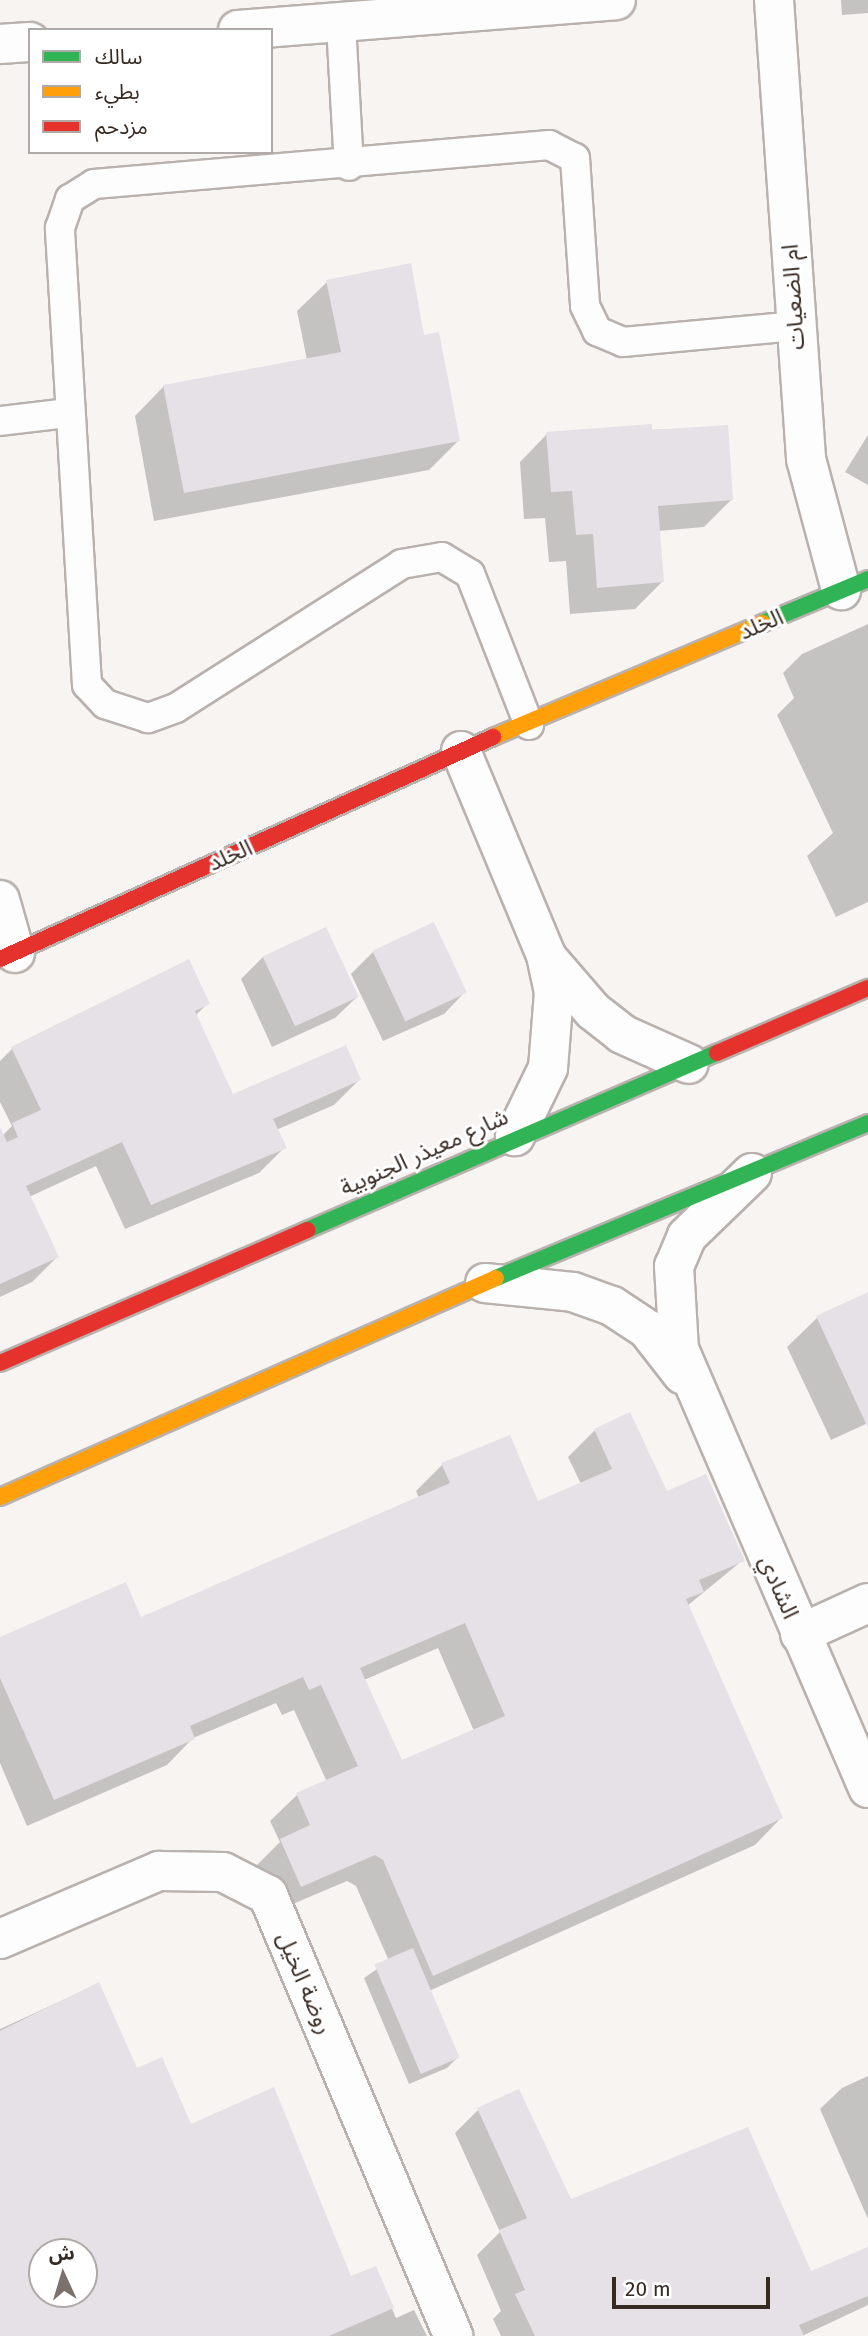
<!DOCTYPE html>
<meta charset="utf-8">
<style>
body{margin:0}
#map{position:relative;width:868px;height:2336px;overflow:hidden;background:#f7f4f2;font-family:"Fira Sans","Noto Sans Arabic",sans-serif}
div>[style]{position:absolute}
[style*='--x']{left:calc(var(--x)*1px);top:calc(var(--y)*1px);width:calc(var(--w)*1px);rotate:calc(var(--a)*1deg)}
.shadow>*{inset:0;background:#0003}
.building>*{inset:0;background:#e6e0e7;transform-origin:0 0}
.roads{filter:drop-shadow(2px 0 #b9b1ad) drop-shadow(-2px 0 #b9b1ad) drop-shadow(0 2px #b9b1ad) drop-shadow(0 -2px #b9b1ad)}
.lane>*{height:28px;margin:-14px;padding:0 14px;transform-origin:14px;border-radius:14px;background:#fefdfd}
.street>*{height:38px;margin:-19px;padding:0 19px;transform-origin:19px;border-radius:19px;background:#fefdfd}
.fast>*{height:16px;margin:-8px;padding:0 8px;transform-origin:8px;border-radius:8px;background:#30b455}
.slow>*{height:16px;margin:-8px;padding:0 8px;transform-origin:8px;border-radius:8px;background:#ff9f0a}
.jam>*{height:16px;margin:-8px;padding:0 8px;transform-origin:8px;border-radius:8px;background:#e5322d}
span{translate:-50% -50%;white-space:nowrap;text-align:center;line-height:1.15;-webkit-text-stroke:6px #fff;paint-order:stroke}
.street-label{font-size:23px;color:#372a22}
.legend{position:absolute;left:28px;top:28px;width:245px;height:126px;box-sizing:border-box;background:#fff;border:2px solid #afaaa7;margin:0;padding:9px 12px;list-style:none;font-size:21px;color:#372a22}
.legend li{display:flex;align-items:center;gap:14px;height:35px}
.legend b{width:35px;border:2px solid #afaaa7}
.north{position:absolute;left:28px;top:2238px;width:70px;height:70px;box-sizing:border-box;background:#fff;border:2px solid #afaaa7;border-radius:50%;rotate:356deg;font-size:19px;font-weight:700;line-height:28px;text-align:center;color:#372a22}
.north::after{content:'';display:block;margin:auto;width:24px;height:32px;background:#7a716b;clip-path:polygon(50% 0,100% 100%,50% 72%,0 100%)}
.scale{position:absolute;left:612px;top:2277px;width:158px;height:32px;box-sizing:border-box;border:4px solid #372a22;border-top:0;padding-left:9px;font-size:21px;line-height:24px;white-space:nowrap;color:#372a22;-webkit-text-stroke:5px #fff;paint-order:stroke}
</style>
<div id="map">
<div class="shadow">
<div style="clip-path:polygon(841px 0,868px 0,868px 13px,842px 15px)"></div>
<div style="clip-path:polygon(327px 282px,459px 440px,429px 470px,154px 521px,135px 416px,164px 386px,307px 360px,297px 311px)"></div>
<div style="clip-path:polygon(726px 427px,731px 500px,704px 527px,658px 531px,662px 582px,635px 609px,570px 614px,566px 561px,549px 562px,545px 518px,524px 519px,520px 462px,547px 434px)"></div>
<div style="clip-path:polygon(868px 435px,868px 485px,845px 472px)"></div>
<div style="clip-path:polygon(868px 624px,868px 902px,836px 917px,807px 856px,833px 833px,777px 715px,794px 698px,783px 673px,802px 654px)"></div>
<div style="clip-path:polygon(373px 952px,465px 992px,444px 1014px,383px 1041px,351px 974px)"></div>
<div style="clip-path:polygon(263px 957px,357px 997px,335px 1018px,272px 1047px,241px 979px)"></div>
<div style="clip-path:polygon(208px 1003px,195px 1016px,232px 1096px,359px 1080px,334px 1105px,276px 1130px,284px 1148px,259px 1173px,125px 1229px,96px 1166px,29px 1197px,57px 1257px,32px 1282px,0 1297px,0 1138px,12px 1126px,0 1102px,0 1061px,12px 1049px)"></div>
<div style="clip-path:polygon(868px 1294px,868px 1423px,831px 1440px,787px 1347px,817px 1318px)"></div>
<div style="clip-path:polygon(evenodd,595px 1430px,743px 1560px,687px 1606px,781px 1818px,755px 1845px,429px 1991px,458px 2057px,447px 2068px,409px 2084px,364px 1978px,389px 1961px,356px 1886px,347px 1881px,274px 1912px,255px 1867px,280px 1842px,270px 1821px,297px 1795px,327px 1782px,294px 1710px,282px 1715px,276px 1703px,193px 1738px,167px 1765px,27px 1826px,0 1763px,0 1639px,141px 1619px,419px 1498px,416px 1491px,442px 1465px,537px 1503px,581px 1484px,568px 1457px,595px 1430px,438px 1648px,474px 1731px,401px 1763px,364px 1680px,438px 1648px)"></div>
<div style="clip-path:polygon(evenodd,98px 1984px,136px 2070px,350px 2278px,375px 2268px,396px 2318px,414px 2310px,427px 2336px,0 2336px,0 2029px,98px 1984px,42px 2252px,84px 2252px,84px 2294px,42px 2294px,42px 2252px)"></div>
<div style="clip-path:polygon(868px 2076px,868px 2219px,820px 2109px,842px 2088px)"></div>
<div style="clip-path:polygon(478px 2110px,571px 2201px,810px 2273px,868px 2248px,868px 2305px,802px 2336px,501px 2336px,493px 2319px,501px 2311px,477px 2255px,500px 2232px,455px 2133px)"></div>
</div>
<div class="building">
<div style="clip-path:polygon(411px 263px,424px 335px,439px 332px,460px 441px,184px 493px,163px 385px,341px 352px,326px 280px)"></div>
<div style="clip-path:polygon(652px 424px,652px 430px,728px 425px,733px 500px,658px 506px,664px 582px,597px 588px,593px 534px,576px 535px,572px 491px,551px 492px,546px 432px)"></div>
<div style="left:434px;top:922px;width:78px;height:68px;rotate:65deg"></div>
<div style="left:326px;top:927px;width:77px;height:70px;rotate:65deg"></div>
<div style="clip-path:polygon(189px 959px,210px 1004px,195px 1011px,233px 1094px,346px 1045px,361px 1080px,273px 1119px,287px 1148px,151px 1205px,122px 1142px,26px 1186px,59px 1257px,0 1284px,0 1127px,7px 1142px,18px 1137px,12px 1123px,41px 1110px,11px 1047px)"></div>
<div style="clip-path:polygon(868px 1292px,868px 1428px,816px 1316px)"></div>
<div style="clip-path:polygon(evenodd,630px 1412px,667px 1491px,706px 1474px,745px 1561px,699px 1580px,704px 1592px,686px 1599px,783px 1818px,433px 1976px,383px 1860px,375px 1855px,301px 1887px,280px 1839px,310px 1825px,296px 1793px,358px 1766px,321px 1685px,309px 1690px,303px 1677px,190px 1726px,195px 1739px,54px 1800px,0 1678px,0 1637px,126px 1582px,141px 1617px,450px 1483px,441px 1463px,510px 1435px,538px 1501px,612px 1469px,594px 1429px,630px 1412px,465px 1623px,505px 1716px,402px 1760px,360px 1668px,465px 1623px)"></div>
<div style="left:413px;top:1948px;width:119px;height:42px;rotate:67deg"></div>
<div style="clip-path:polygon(evenodd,99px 1982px,137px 2068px,162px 2057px,191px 2124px,274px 2087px,351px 2276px,376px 2266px,394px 2308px,329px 2336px,0 2336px,0 2031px,99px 1982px,42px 2252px,84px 2252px,84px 2294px,42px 2294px,42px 2252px)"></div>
<div style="clip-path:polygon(519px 2089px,571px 2199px,748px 2127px,811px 2271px,868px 2247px,868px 2296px,799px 2325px,804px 2336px,535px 2336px,515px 2294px,525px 2290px,499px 2230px,527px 2218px,477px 2108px)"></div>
</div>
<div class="roads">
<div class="lane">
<div style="--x:341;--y:24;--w:142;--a:86.8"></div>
<div style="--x:0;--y:421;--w:68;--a:-6.7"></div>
<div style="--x:529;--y:725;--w:162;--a:-111.3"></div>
<div style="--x:470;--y:574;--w:33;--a:-149"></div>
<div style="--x:442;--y:557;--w:41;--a:170.1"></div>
<div style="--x:402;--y:564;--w:268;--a:147.5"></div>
<div style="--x:176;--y:708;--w:30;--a:160"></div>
<div style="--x:148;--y:718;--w:45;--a:-162"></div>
<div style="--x:105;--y:704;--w:26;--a:-133"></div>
<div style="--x:87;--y:685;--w:458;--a:-93.4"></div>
<div style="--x:60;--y:228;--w:31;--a:-71"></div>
<div style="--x:70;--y:199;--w:28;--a:-32"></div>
<div style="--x:94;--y:184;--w:457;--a:-4.9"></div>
<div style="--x:549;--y:145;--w:29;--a:27"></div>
<div style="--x:575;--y:158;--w:148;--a:86.1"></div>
<div style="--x:585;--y:306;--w:28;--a:64"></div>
<div style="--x:597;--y:331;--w:28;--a:23"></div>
<div style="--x:623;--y:342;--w:172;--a:-5.3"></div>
</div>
<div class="street">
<div style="--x:774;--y:0;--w:460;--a:86"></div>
<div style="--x:806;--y:459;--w:136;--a:75"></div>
<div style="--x:238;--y:30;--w:379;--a:-4.5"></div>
<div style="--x:0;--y:44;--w:30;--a:-4"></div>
<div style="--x:461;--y:751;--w:221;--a:67.4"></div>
<div style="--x:546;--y:955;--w:38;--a:78"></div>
<div style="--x:554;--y:992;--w:76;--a:94.5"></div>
<div style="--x:548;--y:1068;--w:76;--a:115.9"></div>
<div style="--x:0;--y:900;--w:55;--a:74.2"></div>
<div style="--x:549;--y:960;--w:67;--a:49.2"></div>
<div style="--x:593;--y:1011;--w:37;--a:38"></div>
<div style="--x:622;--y:1034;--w:73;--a:24.1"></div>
<div style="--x:752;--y:1173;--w:91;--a:135.9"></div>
<div style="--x:687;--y:1236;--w:33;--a:113"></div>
<div style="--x:674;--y:1266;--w:83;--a:86.6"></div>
<div style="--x:679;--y:1349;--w:478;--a:66.7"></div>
<div style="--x:485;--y:1283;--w:88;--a:5.8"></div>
<div style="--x:573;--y:1292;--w:41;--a:19.7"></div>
<div style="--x:612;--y:1306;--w:42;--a:33.3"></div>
<div style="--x:647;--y:1329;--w:58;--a:52"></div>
<div style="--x:800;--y:1634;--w:75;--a:-24.5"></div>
<div style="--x:0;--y:1939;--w:173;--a:-23.2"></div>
<div style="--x:159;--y:1871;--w:64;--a:0.9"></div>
<div style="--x:223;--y:1872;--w:51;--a:27.1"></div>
<div style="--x:268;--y:1895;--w:478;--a:67.2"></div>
</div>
<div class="fast">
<div style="--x:763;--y:623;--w:114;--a:-22.7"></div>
<div style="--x:307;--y:1230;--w:447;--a:-23.4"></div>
<div style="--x:496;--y:1278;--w:403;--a:-22.6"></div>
</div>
<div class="slow">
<div style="--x:493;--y:737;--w:293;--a:-22.9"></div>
<div style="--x:0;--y:1497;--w:542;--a:-23.82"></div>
</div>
<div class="jam">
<div style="--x:0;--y:959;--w:541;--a:-24.24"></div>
<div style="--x:717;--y:1053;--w:164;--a:-23.3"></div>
<div style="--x:0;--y:1363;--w:335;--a:-23.4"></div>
</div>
</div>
<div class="street-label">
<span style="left:793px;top:297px;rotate:-94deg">ام الضعيات</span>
<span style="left:761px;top:624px;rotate:-23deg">الخلد</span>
<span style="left:230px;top:855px;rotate:-24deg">الخلد</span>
<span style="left:424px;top:1152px;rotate:-24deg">شارع معيذر الجنوبية</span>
<span style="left:779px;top:1587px;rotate:66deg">الشادي</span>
<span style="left:305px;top:1983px;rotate:67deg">روضة الخيل</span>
</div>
<ul class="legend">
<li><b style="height:9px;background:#30b455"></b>سالك</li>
<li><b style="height:9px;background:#ff9f0a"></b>بطيء</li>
<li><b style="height:9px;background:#e5322d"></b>مزدحم</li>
</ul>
<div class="north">ش</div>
<div class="scale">20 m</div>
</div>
